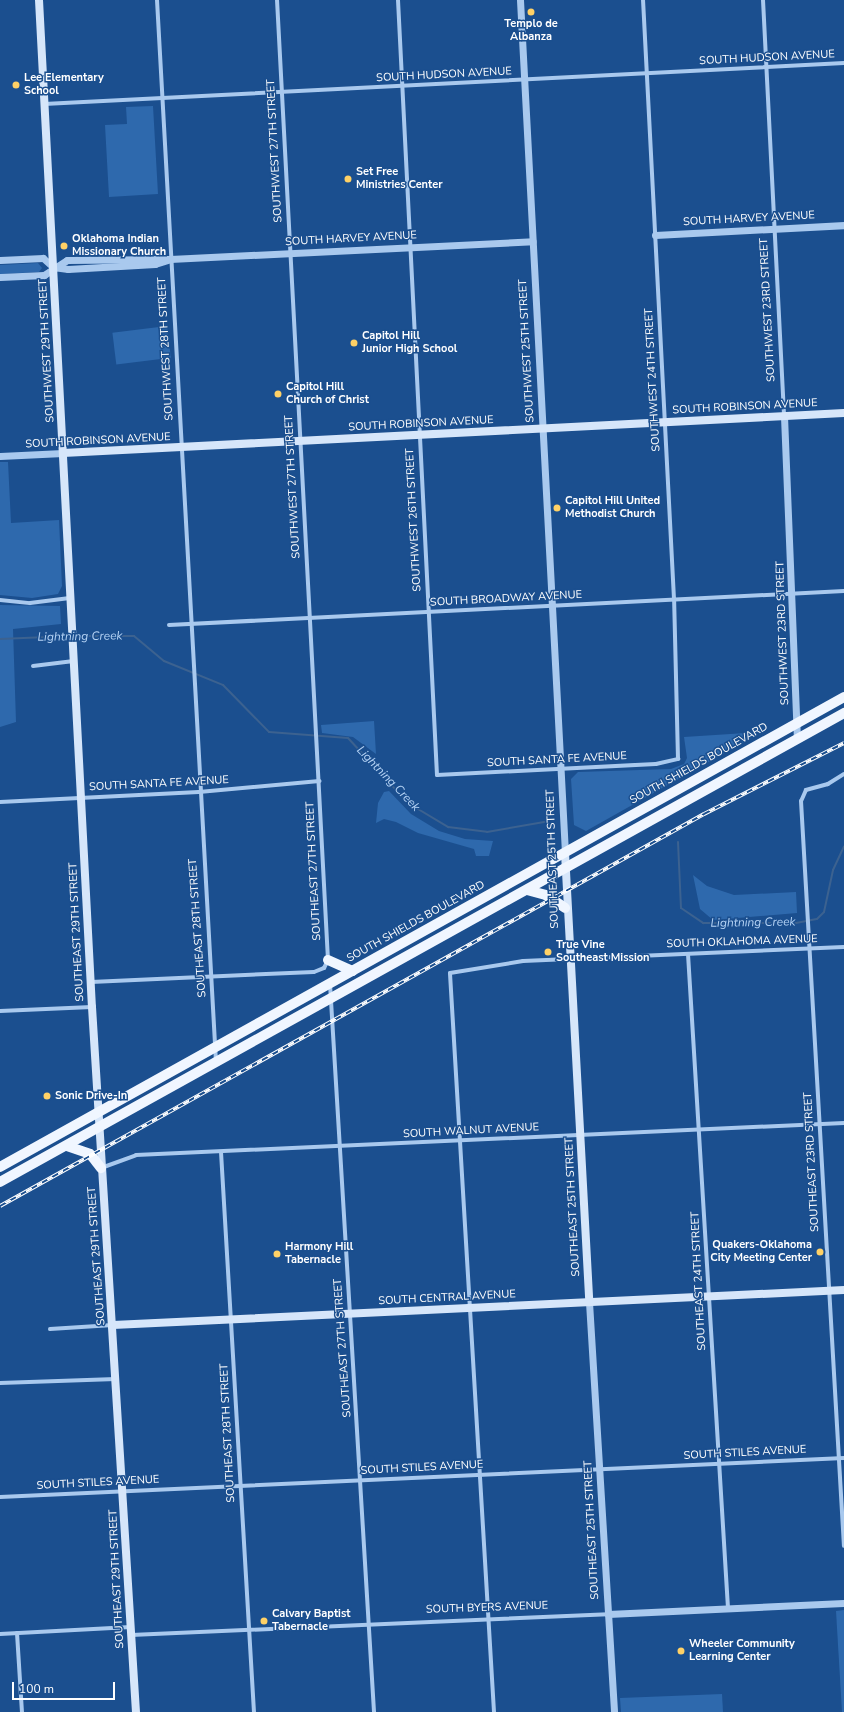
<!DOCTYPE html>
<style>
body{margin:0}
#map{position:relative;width:844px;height:1712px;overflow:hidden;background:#1b4f8f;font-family:"Nunito Sans",sans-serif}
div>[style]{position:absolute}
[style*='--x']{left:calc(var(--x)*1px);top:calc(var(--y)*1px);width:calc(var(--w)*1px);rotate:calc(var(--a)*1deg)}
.green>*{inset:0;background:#2e69ad;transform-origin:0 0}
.stream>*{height:2px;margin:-1px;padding:0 1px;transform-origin:1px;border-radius:1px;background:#3c6290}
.minor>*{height:4px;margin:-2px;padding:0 2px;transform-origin:2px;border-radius:2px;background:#a9c9ee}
.tertiary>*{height:7px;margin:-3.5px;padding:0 3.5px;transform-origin:3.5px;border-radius:3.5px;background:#a9c9ee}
.secondary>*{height:8px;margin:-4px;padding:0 4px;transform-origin:4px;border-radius:4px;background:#d6e6fa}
.primary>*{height:10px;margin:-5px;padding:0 5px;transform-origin:5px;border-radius:5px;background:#f0f6ff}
.rail>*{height:3.5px;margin-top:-1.75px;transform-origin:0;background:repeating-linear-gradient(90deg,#1b4f8f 0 6px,#fff 0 12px);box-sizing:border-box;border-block:1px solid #fff}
.dots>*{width:11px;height:11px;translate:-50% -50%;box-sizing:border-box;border:2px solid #1b4f8f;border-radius:50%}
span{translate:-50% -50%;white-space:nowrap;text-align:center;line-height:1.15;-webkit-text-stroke:3px #1b4f8f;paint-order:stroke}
.poi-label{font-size:11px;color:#fff;font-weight:700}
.left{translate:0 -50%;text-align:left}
.right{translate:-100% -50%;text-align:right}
.street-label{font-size:11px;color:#fff}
.water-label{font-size:12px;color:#b5d3f5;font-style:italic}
.scale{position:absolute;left:12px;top:1682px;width:103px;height:18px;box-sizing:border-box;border:2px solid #fff;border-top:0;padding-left:5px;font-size:12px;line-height:14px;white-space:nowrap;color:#fff;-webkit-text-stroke:3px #1b4f8f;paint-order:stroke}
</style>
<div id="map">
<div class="green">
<div style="clip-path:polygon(153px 106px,158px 194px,109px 197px,105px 125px,127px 124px,126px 107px)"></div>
<div style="clip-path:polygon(38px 263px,42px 268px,39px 272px,0 274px,0 265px)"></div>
<div style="left:167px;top:326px;width:32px;height:55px;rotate:83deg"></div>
<div style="clip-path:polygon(0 462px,8px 462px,11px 523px,59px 520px,62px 586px,58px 594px,32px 598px,0 595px)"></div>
<div style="clip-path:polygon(0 605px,60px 606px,61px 624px,13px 629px,16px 722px,0 727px)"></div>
<div style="clip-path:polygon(374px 721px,376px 754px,353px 737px,322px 733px,321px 725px)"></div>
<div style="clip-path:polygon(746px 733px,746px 741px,586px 831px,574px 825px,571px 779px,578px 772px,671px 769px,684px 764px,687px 758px,684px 737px)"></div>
<div style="clip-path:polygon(389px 791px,411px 814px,439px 831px,465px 839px,493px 841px,489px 856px,476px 856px,474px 849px,418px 833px,396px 822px,384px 819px,376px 823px,378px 803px,384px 792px)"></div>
<div style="clip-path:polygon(693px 875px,707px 886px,734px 895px,796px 892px,797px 913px,713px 920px,700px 909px)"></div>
<div style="clip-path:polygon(844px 1610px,844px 1712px,842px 1712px,836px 1611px)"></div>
<div style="clip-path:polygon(722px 1694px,723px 1712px,621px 1712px,620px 1698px)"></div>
</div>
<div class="stream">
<div style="--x:75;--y:636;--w:59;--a:0"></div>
<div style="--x:134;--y:636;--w:39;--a:40"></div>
<div style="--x:164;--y:661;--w:64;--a:22.1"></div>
<div style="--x:223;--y:685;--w:66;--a:45.6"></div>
<div style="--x:269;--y:732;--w:79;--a:4.3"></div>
<div style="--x:348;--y:738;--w:88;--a:47.3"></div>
<div style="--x:408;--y:803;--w:47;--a:31"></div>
<div style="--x:448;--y:827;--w:39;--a:7"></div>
<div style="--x:487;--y:832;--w:58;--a:-10"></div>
<div style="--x:0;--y:639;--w:71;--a:-2.4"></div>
<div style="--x:678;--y:842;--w:66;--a:87.4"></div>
<div style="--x:681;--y:908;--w:27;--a:34"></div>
<div style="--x:703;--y:923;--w:93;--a:0"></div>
<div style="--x:796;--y:923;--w:21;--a:-11"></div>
<div style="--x:817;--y:919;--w:10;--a:-45"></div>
<div style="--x:824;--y:912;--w:43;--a:-77.9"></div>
<div style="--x:833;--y:870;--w:26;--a:-65"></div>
</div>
<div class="minor">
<div style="--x:157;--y:0;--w:1064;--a:86.82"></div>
<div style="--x:398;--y:0;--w:776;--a:87.12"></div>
<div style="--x:437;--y:775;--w:219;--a:-2.9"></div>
<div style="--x:656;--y:764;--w:23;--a:-13"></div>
<div style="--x:678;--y:759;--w:160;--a:-91.4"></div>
<div style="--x:674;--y:599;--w:600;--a:-92.96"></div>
<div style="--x:763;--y:0;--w:417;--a:87.1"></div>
<div style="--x:44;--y:104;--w:801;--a:-2.93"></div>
<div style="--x:0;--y:600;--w:30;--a:6"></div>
<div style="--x:30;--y:603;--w:40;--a:-7.1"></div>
<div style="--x:169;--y:625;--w:676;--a:-2.88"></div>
<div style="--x:33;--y:666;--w:41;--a:-7"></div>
<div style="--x:844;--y:774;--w:19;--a:148"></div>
<div style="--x:828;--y:784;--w:23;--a:165"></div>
<div style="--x:806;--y:790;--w:12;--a:114"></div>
<div style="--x:801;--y:801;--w:746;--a:86.7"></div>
<div style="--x:0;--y:802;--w:199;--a:-2.9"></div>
<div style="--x:199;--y:792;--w:121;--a:-5.2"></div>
<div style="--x:688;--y:954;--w:655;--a:86.5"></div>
<div style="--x:91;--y:982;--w:223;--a:-2.6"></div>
<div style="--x:314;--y:972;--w:11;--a:-22"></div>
<div style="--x:324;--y:968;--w:9;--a:-63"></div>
<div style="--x:328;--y:960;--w:961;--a:-93.04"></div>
<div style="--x:330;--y:984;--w:729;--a:86.54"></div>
<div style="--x:0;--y:1011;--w:92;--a:-2.5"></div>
<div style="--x:221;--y:1152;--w:561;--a:86.63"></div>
<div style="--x:101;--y:1168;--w:37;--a:-20"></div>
<div style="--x:136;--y:1155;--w:709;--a:-2.59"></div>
<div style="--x:50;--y:1329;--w:63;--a:-3.6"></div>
<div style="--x:0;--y:1383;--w:116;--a:-2"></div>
<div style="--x:0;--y:1497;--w:845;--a:-2.65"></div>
<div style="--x:17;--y:1633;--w:79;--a:86.4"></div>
<div style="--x:0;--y:1634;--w:131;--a:-3.1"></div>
<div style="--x:131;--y:1635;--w:477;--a:-2.5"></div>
<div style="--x:494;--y:1712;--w:740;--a:-93.41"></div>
<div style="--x:450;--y:973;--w:74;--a:-9.3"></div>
<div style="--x:523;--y:961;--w:321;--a:-2.5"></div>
</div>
<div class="tertiary">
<div style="--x:520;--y:0;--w:854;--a:86.98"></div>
<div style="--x:655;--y:235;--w:189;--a:-3"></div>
<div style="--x:0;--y:260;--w:43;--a:-2.7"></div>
<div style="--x:43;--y:258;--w:13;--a:42"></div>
<div style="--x:53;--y:267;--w:15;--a:8"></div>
<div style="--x:68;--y:269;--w:87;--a:-3.3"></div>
<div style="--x:155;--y:264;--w:16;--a:-18"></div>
<div style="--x:170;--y:259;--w:363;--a:-2.8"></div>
<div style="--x:0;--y:277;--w:44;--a:-2.6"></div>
<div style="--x:44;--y:275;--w:27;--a:-33"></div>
<div style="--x:67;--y:260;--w:103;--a:-0.6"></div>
<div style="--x:784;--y:416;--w:323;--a:87.7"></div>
<div style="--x:0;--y:456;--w:63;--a:-2.7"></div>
<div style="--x:589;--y:1302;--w:411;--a:86.5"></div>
<div style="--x:608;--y:1614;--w:236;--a:-2.7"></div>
</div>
<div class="secondary">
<div style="--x:39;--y:0;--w:1008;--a:86.99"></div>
<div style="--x:92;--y:1007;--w:706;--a:86.43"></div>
<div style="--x:63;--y:453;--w:782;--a:-2.93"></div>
<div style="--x:565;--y:853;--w:450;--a:86.9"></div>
<div style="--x:113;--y:1325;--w:732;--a:-2.74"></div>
</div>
<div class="primary">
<div style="--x:527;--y:890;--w:20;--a:15"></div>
<div style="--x:546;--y:895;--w:23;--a:34"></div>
<div style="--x:328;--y:960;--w:27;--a:24"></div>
<div style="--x:67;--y:1146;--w:24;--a:19"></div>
<div style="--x:90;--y:1154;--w:18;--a:52"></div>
<div style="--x:0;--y:1167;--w:966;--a:-29.11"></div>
<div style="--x:0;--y:1182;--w:966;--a:-29.06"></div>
</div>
<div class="rail">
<div style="--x:0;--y:1206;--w:806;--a:-29.11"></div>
<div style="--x:704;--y:814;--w:157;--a:-26.9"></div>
</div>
<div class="dots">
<div style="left:531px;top:12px;background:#ffd166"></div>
<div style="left:16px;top:85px;background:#ffd166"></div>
<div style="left:348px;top:179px;background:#ffd166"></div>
<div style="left:64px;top:246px;background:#ffd166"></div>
<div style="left:354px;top:343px;background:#ffd166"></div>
<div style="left:278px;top:394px;background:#ffd166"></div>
<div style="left:557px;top:508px;background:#ffd166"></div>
<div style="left:548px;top:952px;background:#ffd166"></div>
<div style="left:47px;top:1096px;background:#ffd166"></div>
<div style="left:820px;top:1252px;background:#ffd166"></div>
<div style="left:277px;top:1254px;background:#ffd166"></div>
<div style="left:264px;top:1621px;background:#ffd166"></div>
<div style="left:681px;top:1651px;background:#ffd166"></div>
</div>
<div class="poi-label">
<span style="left:531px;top:31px">Templo de<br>Albanza</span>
<span class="left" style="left:24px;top:85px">Lee Elementary<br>School</span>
<span class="left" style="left:356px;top:179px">Set Free<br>Ministries Center</span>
<span class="left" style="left:72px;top:246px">Oklahoma Indian<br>Missionary Church</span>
<span class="left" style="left:362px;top:343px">Capitol Hill<br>Junior High School</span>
<span class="left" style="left:286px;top:394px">Capitol Hill<br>Church of Christ</span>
<span class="left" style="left:565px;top:508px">Capitol Hill United<br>Methodist Church</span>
<span class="left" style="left:556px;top:952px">True Vine<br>Southeast Mission</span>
<span class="left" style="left:55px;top:1096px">Sonic Drive-In</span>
<span class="right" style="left:812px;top:1252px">Quakers-Oklahoma<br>City Meeting Center</span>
<span class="left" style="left:285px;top:1254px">Harmony Hill<br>Tabernacle</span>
<span class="left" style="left:272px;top:1621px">Calvary Baptist<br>Tabernacle</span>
<span class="left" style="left:689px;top:1651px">Wheeler Community<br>Learning Center</span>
</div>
<div class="street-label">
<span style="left:767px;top:58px;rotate:-3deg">SOUTH HUDSON AVENUE</span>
<span style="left:444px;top:75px;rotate:-3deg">SOUTH HUDSON AVENUE</span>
<span style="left:275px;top:151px;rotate:-93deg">SOUTHWEST 27TH STREET</span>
<span style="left:749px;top:219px;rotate:-3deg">SOUTH HARVEY AVENUE</span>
<span style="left:351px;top:239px;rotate:-3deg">SOUTH HARVEY AVENUE</span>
<span style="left:768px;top:310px;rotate:-93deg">SOUTHWEST 23RD STREET</span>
<span style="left:166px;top:349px;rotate:-93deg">SOUTHWEST 28TH STREET</span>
<span style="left:47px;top:351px;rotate:-93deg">SOUTHWEST 29TH STREET</span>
<span style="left:527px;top:351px;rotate:-93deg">SOUTHWEST 25TH STREET</span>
<span style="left:653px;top:380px;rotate:-93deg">SOUTHWEST 24TH STREET</span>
<span style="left:745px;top:407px;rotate:-3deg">SOUTH ROBINSON AVENUE</span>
<span style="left:421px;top:424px;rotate:-3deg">SOUTH ROBINSON AVENUE</span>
<span style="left:98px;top:441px;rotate:-3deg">SOUTH ROBINSON AVENUE</span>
<span style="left:293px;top:487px;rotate:-93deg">SOUTHWEST 27TH STREET</span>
<span style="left:414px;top:520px;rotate:-93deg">SOUTHWEST 26TH STREET</span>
<span style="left:506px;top:599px;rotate:-3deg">SOUTH BROADWAY AVENUE</span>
<span style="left:783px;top:633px;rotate:-92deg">SOUTHWEST 23RD STREET</span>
<span style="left:557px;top:760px;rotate:-3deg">SOUTH SANTA FE AVENUE</span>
<span style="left:699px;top:764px;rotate:-29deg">SOUTH SHIELDS BOULEVARD</span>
<span style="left:159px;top:784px;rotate:-3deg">SOUTH SANTA FE AVENUE</span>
<span style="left:553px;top:859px;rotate:-92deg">SOUTHEAST 25TH STREET</span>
<span style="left:314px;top:871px;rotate:-93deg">SOUTHEAST 27TH STREET</span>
<span style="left:416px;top:922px;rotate:-29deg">SOUTH SHIELDS BOULEVARD</span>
<span style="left:198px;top:928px;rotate:-94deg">SOUTHEAST 28TH STREET</span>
<span style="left:77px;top:932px;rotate:-93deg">SOUTHEAST 29TH STREET</span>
<span style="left:742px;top:942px;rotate:-2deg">SOUTH OKLAHOMA AVENUE</span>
<span style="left:471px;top:1131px;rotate:-3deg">SOUTH WALNUT AVENUE</span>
<span style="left:812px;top:1162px;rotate:-93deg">SOUTHEAST 23RD STREET</span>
<span style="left:573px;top:1207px;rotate:-93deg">SOUTHEAST 25TH STREET</span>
<span style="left:97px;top:1256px;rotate:-94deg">SOUTHEAST 29TH STREET</span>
<span style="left:699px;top:1281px;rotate:-93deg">SOUTHEAST 24TH STREET</span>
<span style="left:447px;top:1298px;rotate:-3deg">SOUTH CENTRAL AVENUE</span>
<span style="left:343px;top:1348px;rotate:-94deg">SOUTHEAST 27TH STREET</span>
<span style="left:228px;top:1433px;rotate:-93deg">SOUTHEAST 28TH STREET</span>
<span style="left:745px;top:1453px;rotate:-3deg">SOUTH STILES AVENUE</span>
<span style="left:422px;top:1468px;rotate:-3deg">SOUTH STILES AVENUE</span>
<span style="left:98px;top:1483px;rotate:-3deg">SOUTH STILES AVENUE</span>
<span style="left:592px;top:1530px;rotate:-93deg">SOUTHEAST 25TH STREET</span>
<span style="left:117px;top:1579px;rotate:-93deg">SOUTHEAST 29TH STREET</span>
<span style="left:487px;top:1608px;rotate:-2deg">SOUTH BYERS AVENUE</span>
</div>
<div class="water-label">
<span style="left:80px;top:637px;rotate:-1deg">Lightning Creek</span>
<span style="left:388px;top:779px;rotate:46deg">Lightning Creek</span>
<span style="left:753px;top:923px;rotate:-1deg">Lightning Creek</span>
</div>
<div class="scale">100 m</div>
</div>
